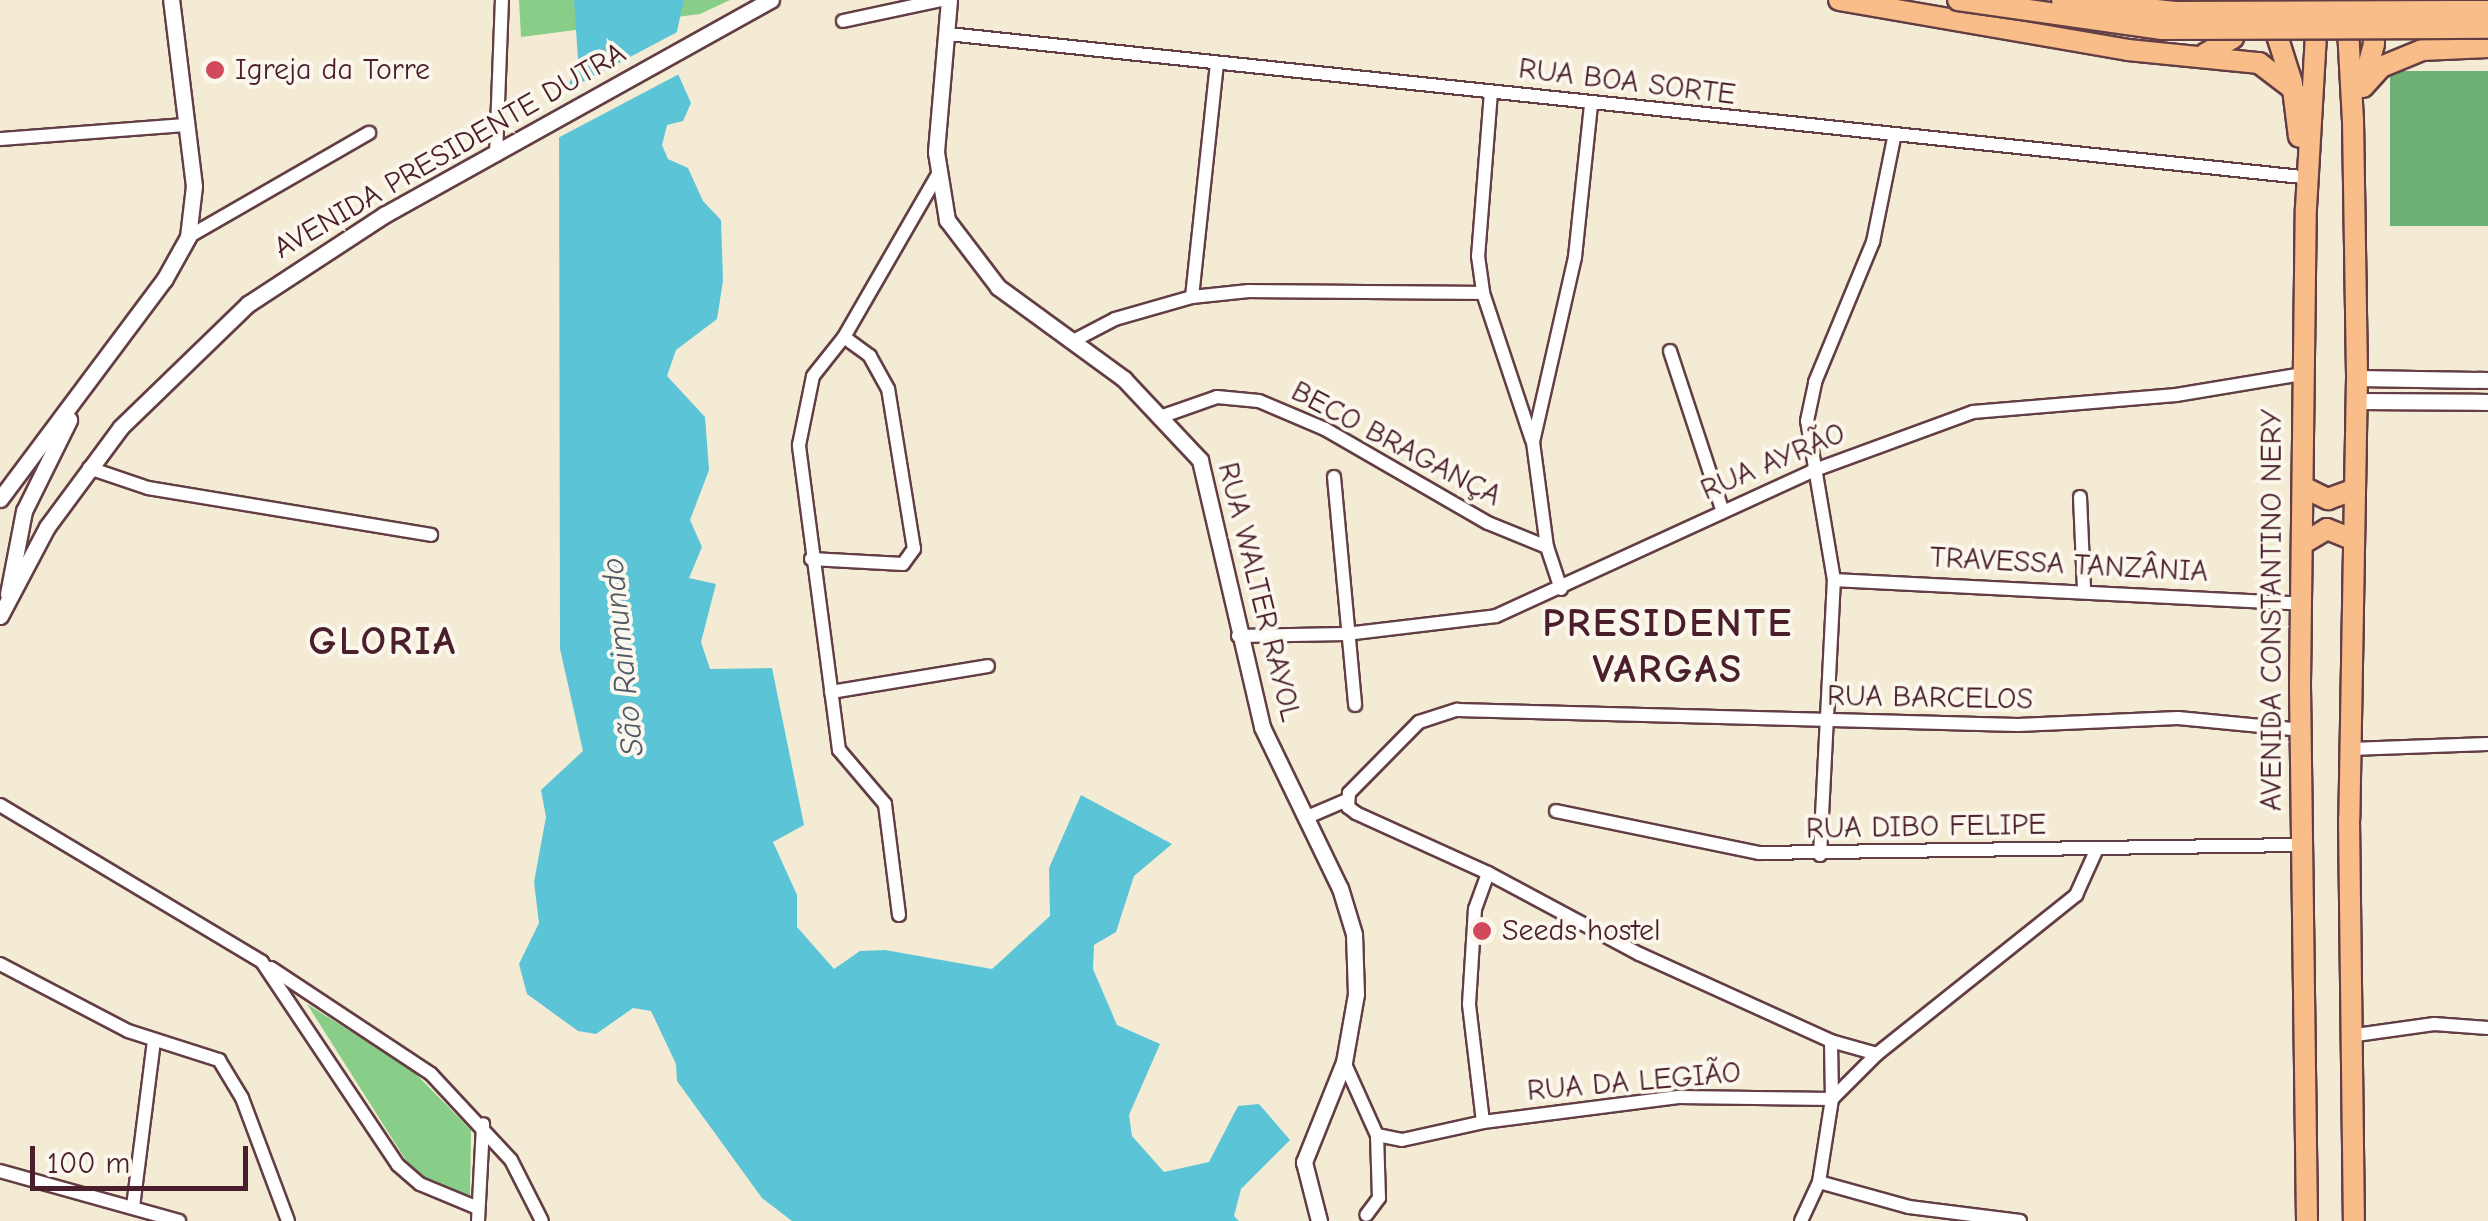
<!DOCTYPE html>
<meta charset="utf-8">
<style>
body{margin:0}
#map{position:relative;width:2488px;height:1221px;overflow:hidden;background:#f3ebd4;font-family:"Comic Neue",sans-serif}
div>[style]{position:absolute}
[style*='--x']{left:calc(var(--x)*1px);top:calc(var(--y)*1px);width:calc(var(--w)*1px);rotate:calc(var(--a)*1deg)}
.green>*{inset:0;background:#88ce89}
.forest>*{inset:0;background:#6eb175;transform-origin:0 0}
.water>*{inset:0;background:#5bc5d7}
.pier>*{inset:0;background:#f3ebd4}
.roads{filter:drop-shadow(2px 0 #633e44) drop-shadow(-2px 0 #633e44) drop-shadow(0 2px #633e44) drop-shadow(0 -2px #633e44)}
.minor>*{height:12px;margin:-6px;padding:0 6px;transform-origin:6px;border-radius:6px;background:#fff}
.tertiary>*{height:15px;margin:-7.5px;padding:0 7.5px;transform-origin:7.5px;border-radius:7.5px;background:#fff}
.trunk>*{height:20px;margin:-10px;padding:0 10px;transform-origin:10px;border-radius:10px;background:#f8bd89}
.bridges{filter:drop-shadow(2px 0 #633e44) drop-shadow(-2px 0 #633e44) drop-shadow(0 2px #633e44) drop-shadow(0 -2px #633e44)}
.primary-bridge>*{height:20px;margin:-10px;padding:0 10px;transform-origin:10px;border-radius:10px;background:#f8bd89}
.dots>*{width:28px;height:28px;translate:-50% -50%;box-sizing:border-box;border:5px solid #fbf7ec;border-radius:50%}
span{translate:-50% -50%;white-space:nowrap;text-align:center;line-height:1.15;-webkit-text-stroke:8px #fbf7ec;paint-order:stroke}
.poi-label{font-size:30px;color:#4a1f2b}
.left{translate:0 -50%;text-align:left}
.street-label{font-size:30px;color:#4a1f2b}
.water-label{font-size:32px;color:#505967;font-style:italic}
.district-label{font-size:40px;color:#4a1f2b;font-weight:700;letter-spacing:2.5px}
.scale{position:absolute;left:30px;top:1146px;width:218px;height:45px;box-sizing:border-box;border:5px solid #4a1f2b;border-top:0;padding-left:12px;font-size:30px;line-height:35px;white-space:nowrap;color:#4a1f2b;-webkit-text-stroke:8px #fbf7ec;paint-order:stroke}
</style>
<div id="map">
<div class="green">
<div style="clip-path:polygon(519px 0,730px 0,700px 14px,521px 37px)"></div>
<div style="clip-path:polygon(307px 1004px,411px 1069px,471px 1130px,470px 1196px,414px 1173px)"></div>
</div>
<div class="forest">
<div style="left:2488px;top:71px;width:155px;height:98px;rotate:90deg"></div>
</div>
<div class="water">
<div style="clip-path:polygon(574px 0,684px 0,671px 58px,691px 103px,683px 121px,667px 125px,662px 145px,668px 159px,688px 168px,703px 201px,721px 220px,723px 281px,717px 319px,676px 350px,667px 376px,705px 417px,709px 470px,690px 520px,702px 547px,689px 578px,716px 584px,701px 642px,710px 669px,772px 668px,804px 825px,773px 842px,797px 895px,797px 927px,834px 969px,860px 951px,885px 950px,992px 969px,1050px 916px,1049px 868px,1081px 795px,1172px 844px,1134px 876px,1116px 932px,1094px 945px,1093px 969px,1117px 1025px,1160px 1044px,1129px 1115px,1132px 1136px,1164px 1172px,1209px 1162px,1238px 1106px,1259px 1104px,1290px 1140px,1241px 1189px,1234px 1216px,1239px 1221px,792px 1221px,762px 1198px,677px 1081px,676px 1064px,651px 1011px,633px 1008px,596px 1034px,578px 1031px,527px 994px,519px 964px,539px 923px,534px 882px,546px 817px,541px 790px,583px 751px,560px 649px,559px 113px,578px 59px)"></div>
</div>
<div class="pier">
<div style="clip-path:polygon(683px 29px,676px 57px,683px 72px,554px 140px,560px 94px)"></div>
</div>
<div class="roads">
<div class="minor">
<div style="--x:843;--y:21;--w:100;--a:-12.1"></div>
<div style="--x:948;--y:34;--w:1361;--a:6.03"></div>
<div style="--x:1491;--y:92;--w:165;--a:94.5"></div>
<div style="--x:1478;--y:256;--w:37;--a:82"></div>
<div style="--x:1483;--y:293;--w:155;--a:71.6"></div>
<div style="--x:0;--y:139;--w:186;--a:-4.3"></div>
<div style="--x:496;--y:155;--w:155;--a:-87.8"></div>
<div style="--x:188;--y:237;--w:209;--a:-29.9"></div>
<div style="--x:1192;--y:297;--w:234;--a:-83.9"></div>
<div style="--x:1073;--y:341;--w:47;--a:-27.6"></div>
<div style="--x:1115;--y:319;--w:80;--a:-15.9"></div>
<div style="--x:1192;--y:297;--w:57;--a:-6"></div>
<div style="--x:1249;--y:291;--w:234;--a:0.5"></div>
<div style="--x:1670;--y:351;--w:166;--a:71.8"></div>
<div style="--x:1163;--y:416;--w:57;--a:-19.4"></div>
<div style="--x:1217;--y:397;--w:42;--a:5.4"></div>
<div style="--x:1259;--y:401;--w:72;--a:23"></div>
<div style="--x:1325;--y:429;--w:188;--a:30"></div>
<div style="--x:1488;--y:523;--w:64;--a:22.1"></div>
<div style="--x:89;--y:468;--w:62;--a:18.7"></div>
<div style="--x:148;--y:488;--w:287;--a:9.4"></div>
<div style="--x:1334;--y:477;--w:229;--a:84.7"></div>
<div style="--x:2080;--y:497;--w:91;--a:87.5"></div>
<div style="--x:811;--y:559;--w:92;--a:3.1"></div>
<div style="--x:903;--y:564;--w:19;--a:-54"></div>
<div style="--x:914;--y:549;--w:162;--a:-99.2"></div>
<div style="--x:888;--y:389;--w:38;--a:-119"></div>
<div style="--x:870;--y:356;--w:32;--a:-144"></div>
<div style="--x:1834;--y:580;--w:469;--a:2.9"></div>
<div style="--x:1561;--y:589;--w:44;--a:-108.4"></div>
<div style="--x:1547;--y:547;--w:106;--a:-97.6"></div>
<div style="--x:1533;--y:442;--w:190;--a:-77.2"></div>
<div style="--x:1575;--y:257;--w:154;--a:-84"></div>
<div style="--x:1238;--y:636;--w:108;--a:-1.1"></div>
<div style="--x:1346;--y:634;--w:151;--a:-6.8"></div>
<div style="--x:1496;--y:616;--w:348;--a:-24.6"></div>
<div style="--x:1812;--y:471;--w:171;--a:-20.1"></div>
<div style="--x:1973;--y:412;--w:204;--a:-4.8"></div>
<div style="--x:2176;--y:395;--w:129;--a:-9.4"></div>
<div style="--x:831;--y:692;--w:159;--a:-9.4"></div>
<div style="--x:2350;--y:749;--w:138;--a:-2.1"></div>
<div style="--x:0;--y:805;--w:305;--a:30.9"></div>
<div style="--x:262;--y:962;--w:244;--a:56.2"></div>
<div style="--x:398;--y:1165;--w:29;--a:41"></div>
<div style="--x:420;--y:1184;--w:63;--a:22.5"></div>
<div style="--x:1556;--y:811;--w:207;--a:11.7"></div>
<div style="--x:1759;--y:853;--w:542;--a:-0.85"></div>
<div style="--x:1305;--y:818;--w:46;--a:-23.2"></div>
<div style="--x:1820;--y:855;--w:275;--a:-87.1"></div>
<div style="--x:1834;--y:580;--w:161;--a:-99.6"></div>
<div style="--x:1807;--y:421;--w:40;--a:-78"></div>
<div style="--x:1815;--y:382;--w:152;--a:-67.5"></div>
<div style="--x:1873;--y:242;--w:106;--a:-78.6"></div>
<div style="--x:899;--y:915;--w:112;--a:-97.2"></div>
<div style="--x:885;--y:804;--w:71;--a:-130.4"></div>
<div style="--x:839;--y:750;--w:308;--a:-97.5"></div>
<div style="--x:799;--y:445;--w:70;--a:-78.5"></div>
<div style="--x:813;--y:376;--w:50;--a:-51.5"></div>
<div style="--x:844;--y:337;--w:186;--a:-60"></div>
<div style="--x:0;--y:964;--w:144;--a:27.6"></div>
<div style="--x:128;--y:1031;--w:96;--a:17.7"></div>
<div style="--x:219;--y:1060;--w:44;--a:58.8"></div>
<div style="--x:242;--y:1098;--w:131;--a:69.5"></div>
<div style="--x:271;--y:968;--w:192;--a:33.5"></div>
<div style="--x:431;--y:1074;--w:117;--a:47.1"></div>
<div style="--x:511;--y:1160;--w:68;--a:63.1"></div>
<div style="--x:2356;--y:1035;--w:79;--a:-8"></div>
<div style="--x:2434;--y:1024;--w:54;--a:4.2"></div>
<div style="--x:1877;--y:1054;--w:48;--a:-164.2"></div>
<div style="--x:1831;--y:1041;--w:211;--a:-155.6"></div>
<div style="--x:1639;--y:954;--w:171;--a:-151.8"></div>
<div style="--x:1488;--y:873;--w:145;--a:-155.6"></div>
<div style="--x:1356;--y:813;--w:10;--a:-143"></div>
<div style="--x:1348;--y:807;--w:14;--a:-86"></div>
<div style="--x:1349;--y:793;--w:100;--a:-45.4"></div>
<div style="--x:1419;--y:722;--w:40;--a:-18"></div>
<div style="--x:1457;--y:710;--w:561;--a:1.53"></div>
<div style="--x:2018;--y:725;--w:160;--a:-2.5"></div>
<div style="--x:2178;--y:718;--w:125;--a:5.5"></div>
<div style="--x:1344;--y:1062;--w:80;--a:65.7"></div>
<div style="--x:1377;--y:1135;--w:63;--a:88.2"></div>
<div style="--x:1379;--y:1198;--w:21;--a:127"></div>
<div style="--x:1483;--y:1122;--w:119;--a:-96.8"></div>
<div style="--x:1469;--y:1004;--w:95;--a:-86.4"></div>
<div style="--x:1475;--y:909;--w:38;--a:-70"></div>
<div style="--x:1377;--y:1135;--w:25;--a:11"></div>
<div style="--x:1402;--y:1140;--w:83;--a:-12.5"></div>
<div style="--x:1483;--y:1122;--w:197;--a:-7.3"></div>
<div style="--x:1678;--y:1097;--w:154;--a:0.7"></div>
<div style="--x:1832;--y:1099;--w:64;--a:-45"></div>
<div style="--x:1877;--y:1054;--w:255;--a:-38.6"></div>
<div style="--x:2076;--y:895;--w:48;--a:-65.6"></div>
<div style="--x:0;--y:1171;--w:186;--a:15.6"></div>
<div style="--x:1819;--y:1182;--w:93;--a:15.5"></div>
<div style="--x:1909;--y:1207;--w:112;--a:7.2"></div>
<div style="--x:133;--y:1207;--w:168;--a:-82.8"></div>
<div style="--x:478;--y:1221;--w:97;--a:-87"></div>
<div style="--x:1801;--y:1221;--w:43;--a:-65.2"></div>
<div style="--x:1819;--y:1182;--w:84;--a:-81.1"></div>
<div style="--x:1832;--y:1099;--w:58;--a:-91"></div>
</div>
<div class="tertiary">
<div style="--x:949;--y:0;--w:153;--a:94.9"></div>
<div style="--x:936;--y:152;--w:69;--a:80.8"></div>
<div style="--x:947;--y:220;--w:84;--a:52.7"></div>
<div style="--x:998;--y:287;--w:156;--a:36.1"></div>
<div style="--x:1124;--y:379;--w:111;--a:46.8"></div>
<div style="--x:1200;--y:460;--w:274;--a:76.9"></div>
<div style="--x:1262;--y:727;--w:179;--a:64.2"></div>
<div style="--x:1340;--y:888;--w:48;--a:73.1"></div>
<div style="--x:1354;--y:934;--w:60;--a:88.1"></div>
<div style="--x:1356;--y:994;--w:69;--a:100"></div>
<div style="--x:1344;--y:1062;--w:108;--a:111.8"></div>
<div style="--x:1304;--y:1162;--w:61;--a:75.7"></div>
<div style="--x:2357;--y:378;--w:131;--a:0.9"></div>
<div style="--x:2358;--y:401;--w:130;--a:0.4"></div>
<div style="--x:0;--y:499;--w:274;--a:-53.2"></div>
<div style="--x:164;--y:280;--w:49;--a:-60.8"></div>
<div style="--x:188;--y:237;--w:51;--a:-83.3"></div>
<div style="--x:194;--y:186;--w:187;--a:-97"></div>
<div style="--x:8;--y:594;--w:85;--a:-79.1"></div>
<div style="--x:24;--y:511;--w:102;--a:-63.7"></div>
<div style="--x:0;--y:616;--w:101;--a:-62.2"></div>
<div style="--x:47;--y:527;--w:124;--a:-53.5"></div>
<div style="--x:121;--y:427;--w:177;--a:-44.1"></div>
<div style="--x:248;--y:304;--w:163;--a:-33.2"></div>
<div style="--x:384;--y:215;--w:443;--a:-29.1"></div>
</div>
<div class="trunk">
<div style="--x:1839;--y:0;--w:293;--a:9.8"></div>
<div style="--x:2128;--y:50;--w:132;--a:5.7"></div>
<div style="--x:2259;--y:63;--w:43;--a:37.4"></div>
<div style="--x:2293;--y:89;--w:48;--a:82.9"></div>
<div style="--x:2279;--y:0;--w:24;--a:105"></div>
<div style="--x:2273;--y:23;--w:63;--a:72.4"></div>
<div style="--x:2340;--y:0;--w:30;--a:75"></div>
<div style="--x:2348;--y:29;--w:91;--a:86.9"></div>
<div style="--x:2353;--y:120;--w:258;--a:89.1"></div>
<div style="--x:2357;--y:378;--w:441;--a:91"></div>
<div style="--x:2349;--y:819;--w:402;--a:89.3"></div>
<div style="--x:2205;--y:54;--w:32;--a:-30"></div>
<div style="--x:2233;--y:38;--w:17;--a:-73"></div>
<div style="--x:2238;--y:22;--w:25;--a:-117"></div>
<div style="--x:2363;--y:85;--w:42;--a:-75"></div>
<div style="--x:2374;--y:44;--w:44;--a:-91.3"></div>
<div style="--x:2363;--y:87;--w:27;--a:-48"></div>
<div style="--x:2381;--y:67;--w:44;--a:-22.5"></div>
<div style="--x:2422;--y:50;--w:66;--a:-2.6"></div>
<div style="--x:2303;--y:487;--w:28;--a:26"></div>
<div style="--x:2328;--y:499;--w:27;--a:-20"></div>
<div style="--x:2302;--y:544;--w:29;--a:-31"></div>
<div style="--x:2327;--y:529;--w:27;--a:22"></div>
<div style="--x:2307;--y:1221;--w:537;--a:-90.75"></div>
<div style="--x:2300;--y:684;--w:476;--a:-89.3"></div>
<div style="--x:2306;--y:208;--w:208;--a:-86.7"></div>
</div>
</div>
<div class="bridges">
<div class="primary-bridge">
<div style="--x:1958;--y:0;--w:206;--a:8.1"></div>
<div style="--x:2162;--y:29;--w:326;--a:-0.2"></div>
<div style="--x:2062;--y:0;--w:116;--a:6"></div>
<div style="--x:2177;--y:12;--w:311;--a:-0.2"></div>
</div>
</div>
<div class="dots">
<div style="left:215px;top:70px;background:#d1495b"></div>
<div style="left:1482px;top:931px;background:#d1495b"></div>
</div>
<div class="poi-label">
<span class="left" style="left:235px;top:70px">Igreja da Torre</span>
<span class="left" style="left:1502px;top:931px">Seeds hostel</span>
</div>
<div class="street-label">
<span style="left:1627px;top:82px;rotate:7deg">RUA BOA SORTE</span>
<span style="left:450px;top:151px;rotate:-30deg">AVENIDA PRESIDENTE DUTRA</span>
<span style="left:1396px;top:444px;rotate:28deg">BECO BRAGANÇA</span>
<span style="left:1773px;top:462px;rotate:-23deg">RUA AYRÃO</span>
<span style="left:2069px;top:565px;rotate:3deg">TRAVESSA TANZÂNIA</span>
<span style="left:1259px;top:592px;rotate:76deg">RUA WALTER RAYOL</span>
<span style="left:2272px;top:610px;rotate:-90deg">AVENIDA CONSTANTINO NERY</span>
<span style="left:1930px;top:698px;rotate:1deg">RUA BARCELOS</span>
<span style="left:1926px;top:827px;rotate:-1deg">RUA DIBO FELIPE</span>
<span style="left:1634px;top:1082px;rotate:-5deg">RUA DA LEGIÃO</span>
</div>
<div class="water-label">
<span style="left:623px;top:657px;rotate:-96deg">São Raimundo</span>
</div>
<div class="district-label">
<span style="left:1668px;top:646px">PRESIDENTE<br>VARGAS</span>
<span style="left:383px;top:641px">GLORIA</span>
</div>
<div class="scale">100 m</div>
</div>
